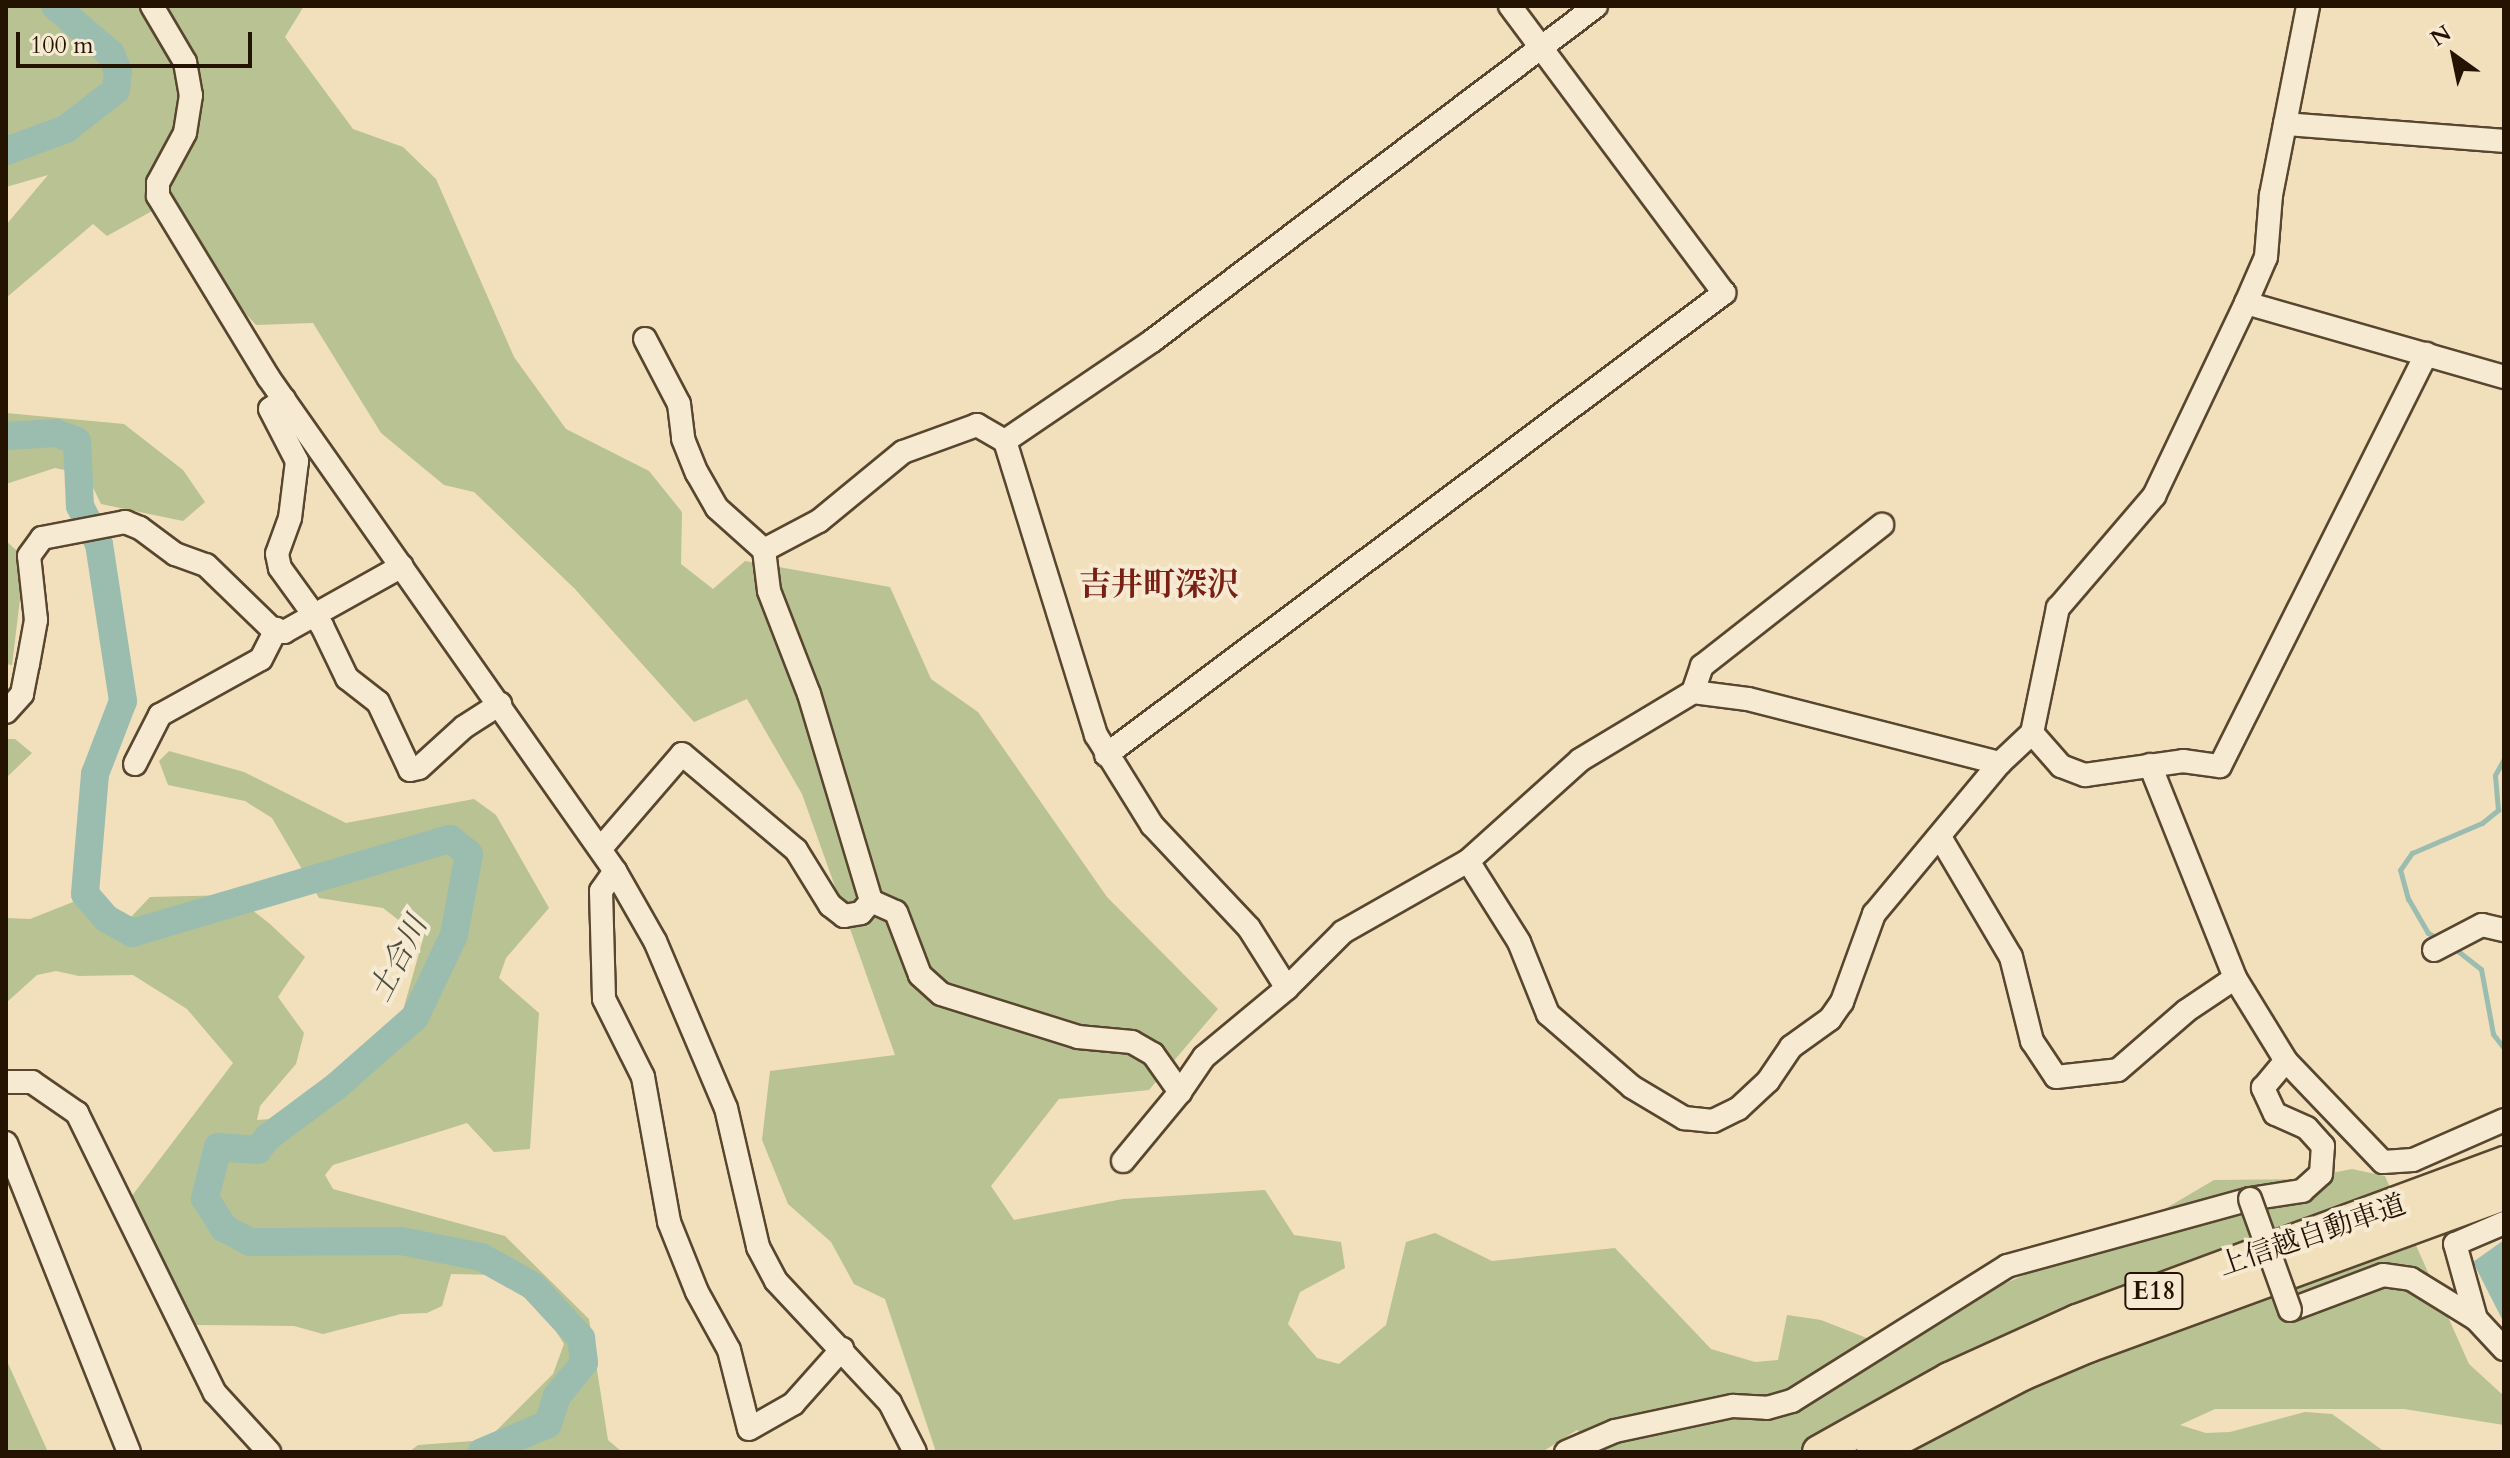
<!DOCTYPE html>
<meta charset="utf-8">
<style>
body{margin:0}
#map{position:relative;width:2510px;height:1458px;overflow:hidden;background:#f2dfbc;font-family:Cardo,"Noto Serif JP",serif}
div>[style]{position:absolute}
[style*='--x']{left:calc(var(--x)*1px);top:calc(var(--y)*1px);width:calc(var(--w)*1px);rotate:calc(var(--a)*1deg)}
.green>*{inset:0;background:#b8c293}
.water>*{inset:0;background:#9bbdaf}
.stream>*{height:5px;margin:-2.5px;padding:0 2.5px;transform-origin:2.5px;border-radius:2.5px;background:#9bbdaf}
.river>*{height:28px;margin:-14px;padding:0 14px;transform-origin:14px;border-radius:14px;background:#9bbdaf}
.roads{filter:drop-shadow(2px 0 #58462f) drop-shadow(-2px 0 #58462f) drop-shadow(0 2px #58462f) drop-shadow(0 -2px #58462f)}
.minor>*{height:22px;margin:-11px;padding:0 11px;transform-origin:11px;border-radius:11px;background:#f7ead3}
.highway>*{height:32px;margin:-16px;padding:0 16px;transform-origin:16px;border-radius:16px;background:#f2dfbc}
.bridges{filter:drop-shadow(2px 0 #58462f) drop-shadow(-2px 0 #58462f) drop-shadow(0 2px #58462f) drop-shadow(0 -2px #58462f)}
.minor-bridge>*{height:22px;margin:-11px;padding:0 11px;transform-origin:11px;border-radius:11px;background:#f7ead3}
span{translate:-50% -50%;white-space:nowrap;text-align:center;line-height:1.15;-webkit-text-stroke:8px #f7ead3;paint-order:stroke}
.shield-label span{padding:2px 6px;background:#f7ead3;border:2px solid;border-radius:6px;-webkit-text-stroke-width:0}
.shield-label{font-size:26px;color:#241300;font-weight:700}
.street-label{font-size:28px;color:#241300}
.water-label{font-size:30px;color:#4e4e3d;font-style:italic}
.quarter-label{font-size:32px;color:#7a1f14;font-weight:700}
.frame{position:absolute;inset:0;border:8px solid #241300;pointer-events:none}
.north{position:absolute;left:2414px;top:16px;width:80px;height:80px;-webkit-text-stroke:6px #f7ead3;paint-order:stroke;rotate:327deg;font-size:22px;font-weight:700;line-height:32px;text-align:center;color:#241300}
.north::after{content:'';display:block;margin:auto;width:28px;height:36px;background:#241300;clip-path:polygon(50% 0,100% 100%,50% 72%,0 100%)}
.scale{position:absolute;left:16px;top:32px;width:236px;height:36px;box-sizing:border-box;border:4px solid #241300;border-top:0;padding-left:10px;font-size:24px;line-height:28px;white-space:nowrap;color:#241300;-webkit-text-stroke:6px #f7ead3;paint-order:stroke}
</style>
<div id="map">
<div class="green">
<div style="clip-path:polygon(6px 6px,304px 6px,285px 37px,353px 129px,403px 147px,436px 179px,514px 357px,566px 429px,649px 471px,682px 512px,681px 564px,713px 589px,745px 561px,890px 587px,931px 679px,978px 712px,1107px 897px,1218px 1009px,1149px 1090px,1059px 1099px,991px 1186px,1014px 1220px,1123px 1199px,1265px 1190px,1294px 1235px,1341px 1242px,1345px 1268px,1300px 1292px,1288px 1324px,1317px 1358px,1339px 1364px,1386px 1325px,1406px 1242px,1435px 1233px,1492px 1261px,1615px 1248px,1711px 1349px,1755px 1362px,1778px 1360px,1787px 1315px,1821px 1320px,1892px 1348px,1983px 1293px,2134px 1227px,2214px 1180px,2301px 1179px,2352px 1169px,2385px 1176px,2469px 1364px,2504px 1396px,2504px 1425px,2404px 1409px,2215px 1409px,2180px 1425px,2206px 1433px,2230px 1432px,2305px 1412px,2332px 1414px,2385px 1452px,1599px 1452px,1577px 1430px,1542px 1452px,936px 1452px,885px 1299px,854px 1284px,831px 1242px,788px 1204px,762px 1140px,770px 1071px,895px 1055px,802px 794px,747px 699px,694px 722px,575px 589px,474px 492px,444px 485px,381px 433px,313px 323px,256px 325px,152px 211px,107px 236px,93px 224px,6px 298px,6px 225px,48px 175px,6px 187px)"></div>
<div style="clip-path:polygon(6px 413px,124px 424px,183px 470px,205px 502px,183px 521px,101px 504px,87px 475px,55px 468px,6px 484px)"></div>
<div style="clip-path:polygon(6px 541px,25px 558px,12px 665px,6px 664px)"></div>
<div style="clip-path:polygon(6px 739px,15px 739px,32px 753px,6px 778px)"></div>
<div style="clip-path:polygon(169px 751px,244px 772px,346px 823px,474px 799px,496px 815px,549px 908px,506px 958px,499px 978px,539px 1013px,530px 1149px,494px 1152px,467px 1123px,333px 1165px,325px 1175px,333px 1189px,505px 1236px,589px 1319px,608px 1440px,622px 1452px,409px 1452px,418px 1445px,487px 1440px,553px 1374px,564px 1344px,544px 1312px,498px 1275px,451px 1274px,442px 1306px,427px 1313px,401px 1314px,323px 1334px,294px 1326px,197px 1325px,183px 1314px,131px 1197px,233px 1063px,187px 1009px,133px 975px,79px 976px,56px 971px,37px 975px,6px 1003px,6px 918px,30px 919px,73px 902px,131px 917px,150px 897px,233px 895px,270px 924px,305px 957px,278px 997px,304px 1033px,296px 1064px,260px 1106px,257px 1120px,271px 1119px,400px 1021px,423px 939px,383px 908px,319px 898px,272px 818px,245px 801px,168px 785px,159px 761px)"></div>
<div style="clip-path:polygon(6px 1359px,48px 1452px,6px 1452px)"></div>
</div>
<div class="water">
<div style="clip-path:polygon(2504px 1240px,2504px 1323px,2473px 1262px)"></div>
</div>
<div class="stream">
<div style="--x:2439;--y:939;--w:13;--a:-151"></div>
<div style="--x:2428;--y:933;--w:39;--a:-120"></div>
<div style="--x:2408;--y:899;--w:30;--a:-105"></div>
<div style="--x:2400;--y:870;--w:21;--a:-55"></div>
<div style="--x:2412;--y:853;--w:76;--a:-23.2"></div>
<div style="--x:2482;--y:823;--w:21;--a:-39"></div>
<div style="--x:2498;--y:810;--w:35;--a:-95"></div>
<div style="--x:2495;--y:775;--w:18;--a:-61"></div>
<div style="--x:2454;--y:948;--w:34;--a:38"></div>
<div style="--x:2481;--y:969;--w:66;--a:79.5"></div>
<div style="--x:2493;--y:1034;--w:18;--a:52"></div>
</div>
<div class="river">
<div style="--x:6;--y:151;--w:64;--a:-20.1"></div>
<div style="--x:66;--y:129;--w:63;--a:-38"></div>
<div style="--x:116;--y:90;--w:18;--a:-84"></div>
<div style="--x:118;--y:72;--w:19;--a:-111"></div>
<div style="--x:111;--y:54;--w:74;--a:-139.4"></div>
<div style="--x:6;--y:436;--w:50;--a:-3.4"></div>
<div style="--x:56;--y:433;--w:22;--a:21"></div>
<div style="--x:77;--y:441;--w:65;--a:87.4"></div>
<div style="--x:80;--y:506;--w:42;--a:63.4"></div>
<div style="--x:99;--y:544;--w:159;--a:81.3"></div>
<div style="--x:123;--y:701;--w:78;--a:111"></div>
<div style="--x:95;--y:774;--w:120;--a:94.8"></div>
<div style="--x:85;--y:894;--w:33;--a:49"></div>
<div style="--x:107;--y:919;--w:29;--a:29"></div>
<div style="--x:132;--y:933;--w:332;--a:-16.5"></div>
<div style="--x:450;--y:839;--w:24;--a:38"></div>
<div style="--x:469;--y:854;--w:82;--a:100.5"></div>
<div style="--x:454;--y:935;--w:91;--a:115.4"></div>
<div style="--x:415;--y:1017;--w:103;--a:138.6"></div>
<div style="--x:338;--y:1085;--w:87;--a:143.4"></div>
<div style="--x:268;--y:1137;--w:16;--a:128"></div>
<div style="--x:258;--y:1150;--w:40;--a:-175.7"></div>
<div style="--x:218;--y:1147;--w:53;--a:104.3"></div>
<div style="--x:205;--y:1198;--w:36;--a:58"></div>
<div style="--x:224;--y:1228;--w:30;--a:28"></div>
<div style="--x:250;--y:1242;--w:151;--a:-0.4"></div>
<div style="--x:401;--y:1241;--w:82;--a:11.3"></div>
<div style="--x:481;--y:1257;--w:60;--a:29.1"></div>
<div style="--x:533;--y:1286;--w:71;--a:47.3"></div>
<div style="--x:581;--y:1338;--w:25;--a:83"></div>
<div style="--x:584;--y:1363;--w:43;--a:129.3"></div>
<div style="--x:557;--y:1396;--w:29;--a:108"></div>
<div style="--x:548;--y:1424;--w:72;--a:157"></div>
</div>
<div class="roads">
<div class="minor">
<div style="--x:152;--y:6;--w:65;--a:59.5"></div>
<div style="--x:185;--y:62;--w:34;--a:80"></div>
<div style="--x:191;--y:95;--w:38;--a:99"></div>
<div style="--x:185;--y:133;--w:57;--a:118.4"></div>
<div style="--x:158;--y:183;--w:13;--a:90"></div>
<div style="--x:158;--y:196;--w:212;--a:58.7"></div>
<div style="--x:268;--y:377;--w:604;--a:54.91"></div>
<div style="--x:615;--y:871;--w:81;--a:60.3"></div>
<div style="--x:655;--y:941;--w:181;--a:67"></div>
<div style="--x:726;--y:1108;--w:143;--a:77"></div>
<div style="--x:758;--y:1247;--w:38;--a:62"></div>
<div style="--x:776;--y:1281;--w:167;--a:46.9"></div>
<div style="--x:890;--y:1403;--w:55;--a:63"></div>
<div style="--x:2285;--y:124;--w:220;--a:4.4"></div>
<div style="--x:2246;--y:303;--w:268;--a:16"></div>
<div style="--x:645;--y:339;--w:73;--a:62.4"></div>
<div style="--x:679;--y:404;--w:35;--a:83"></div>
<div style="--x:683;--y:439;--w:37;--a:68"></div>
<div style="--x:697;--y:473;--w:40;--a:60.3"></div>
<div style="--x:717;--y:508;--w:63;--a:41.8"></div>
<div style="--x:764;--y:550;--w:41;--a:83"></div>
<div style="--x:769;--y:591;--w:110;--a:68.8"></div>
<div style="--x:809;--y:694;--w:216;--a:73.3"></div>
<div style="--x:871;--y:901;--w:27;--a:24"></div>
<div style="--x:896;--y:912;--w:67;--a:69.1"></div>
<div style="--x:920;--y:975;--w:28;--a:42"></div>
<div style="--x:941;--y:994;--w:144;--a:17.4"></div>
<div style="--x:1078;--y:1037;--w:54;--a:5.3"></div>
<div style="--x:1132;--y:1042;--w:24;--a:30"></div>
<div style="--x:1153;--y:1054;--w:47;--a:54.6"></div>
<div style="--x:1180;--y:1092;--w:42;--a:-55.6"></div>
<div style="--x:1204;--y:1057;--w:108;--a:-39.7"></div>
<div style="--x:1287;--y:988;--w:79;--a:-45"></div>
<div style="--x:1343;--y:932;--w:144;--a:-29.6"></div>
<div style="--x:1468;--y:861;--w:151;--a:-42"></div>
<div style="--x:1580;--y:760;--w:132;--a:-31"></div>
<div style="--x:1693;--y:692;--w:55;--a:7.3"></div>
<div style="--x:1748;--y:699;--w:260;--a:14.3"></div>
<div style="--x:284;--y:399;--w:17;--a:144"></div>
<div style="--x:270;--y:409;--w:59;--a:62.6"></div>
<div style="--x:297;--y:461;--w:57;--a:97"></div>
<div style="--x:290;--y:518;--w:38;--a:110"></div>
<div style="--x:277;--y:554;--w:14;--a:78"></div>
<div style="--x:280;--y:568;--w:72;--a:54.1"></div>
<div style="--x:322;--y:626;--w:58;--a:64.3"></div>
<div style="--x:347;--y:678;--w:39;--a:38"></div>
<div style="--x:378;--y:702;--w:75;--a:64.8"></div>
<div style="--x:410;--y:770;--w:9;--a:-13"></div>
<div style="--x:419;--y:768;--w:61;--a:-42.3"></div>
<div style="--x:464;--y:727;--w:43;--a:-32.6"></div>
<div style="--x:1005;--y:441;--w:178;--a:-34.2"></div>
<div style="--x:1152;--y:341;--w:556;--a:-37.03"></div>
<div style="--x:764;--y:550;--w:62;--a:-27.8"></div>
<div style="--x:819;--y:521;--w:109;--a:-39.4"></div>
<div style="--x:903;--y:452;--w:79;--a:-20"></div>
<div style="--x:977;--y:425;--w:32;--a:30"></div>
<div style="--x:1005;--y:441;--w:308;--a:72.8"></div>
<div style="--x:1096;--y:735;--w:106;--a:58.1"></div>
<div style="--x:1152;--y:825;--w:141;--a:46.7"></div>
<div style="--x:1249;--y:928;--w:71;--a:57.7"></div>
<div style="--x:1693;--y:692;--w:28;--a:-71"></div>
<div style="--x:1702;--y:666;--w:229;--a:-38.1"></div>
<div style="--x:6;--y:712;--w:24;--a:-48"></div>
<div style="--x:22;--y:694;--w:31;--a:-79"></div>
<div style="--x:28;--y:664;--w:45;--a:-79.7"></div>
<div style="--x:36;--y:620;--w:64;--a:-96.2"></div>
<div style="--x:29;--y:556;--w:22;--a:-54"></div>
<div style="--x:42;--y:538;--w:85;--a:-10.9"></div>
<div style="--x:125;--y:522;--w:16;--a:22"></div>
<div style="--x:140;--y:528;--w:44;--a:36.6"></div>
<div style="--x:175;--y:554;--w:33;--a:20"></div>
<div style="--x:206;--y:565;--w:91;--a:44.1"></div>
<div style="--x:271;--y:628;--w:14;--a:17"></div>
<div style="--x:284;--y:632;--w:135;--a:-29.2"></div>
<div style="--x:2032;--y:733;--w:44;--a:48.7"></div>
<div style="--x:2061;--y:766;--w:26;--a:21"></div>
<div style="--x:2085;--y:775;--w:99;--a:-8.1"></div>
<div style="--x:2183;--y:761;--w:37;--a:8"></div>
<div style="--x:2220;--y:766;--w:461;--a:-63.4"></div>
<div style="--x:1106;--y:755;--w:772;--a:-36.78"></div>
<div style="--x:1724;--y:293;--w:358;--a:-126.7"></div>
<div style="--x:135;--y:764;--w:55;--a:-63"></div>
<div style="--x:160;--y:715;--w:115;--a:-29"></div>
<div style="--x:261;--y:659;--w:34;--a:-63"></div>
<div style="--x:2150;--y:765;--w:229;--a:68.2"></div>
<div style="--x:2235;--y:978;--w:97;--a:58.4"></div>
<div style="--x:2286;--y:1061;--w:140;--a:46.2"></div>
<div style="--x:2383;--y:1162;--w:30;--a:-4"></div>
<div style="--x:2413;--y:1160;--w:99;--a:-23.7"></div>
<div style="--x:1940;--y:837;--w:139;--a:59.4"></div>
<div style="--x:2011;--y:957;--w:87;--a:76"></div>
<div style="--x:2032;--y:1041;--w:43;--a:56.3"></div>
<div style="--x:2056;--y:1077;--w:62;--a:-6.4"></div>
<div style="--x:2118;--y:1070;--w:90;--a:-40.9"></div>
<div style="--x:2186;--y:1011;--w:59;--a:-34"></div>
<div style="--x:601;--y:848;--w:124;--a:-49.2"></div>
<div style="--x:682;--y:754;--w:149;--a:40.1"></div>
<div style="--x:796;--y:850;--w:65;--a:58.3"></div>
<div style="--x:830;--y:905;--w:18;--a:38"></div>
<div style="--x:844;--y:916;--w:17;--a:-10"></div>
<div style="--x:861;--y:913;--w:16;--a:-50"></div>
<div style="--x:1468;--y:861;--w:96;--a:57.8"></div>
<div style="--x:1519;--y:942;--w:78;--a:68.1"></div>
<div style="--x:1548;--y:1014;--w:111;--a:41"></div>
<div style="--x:1632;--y:1087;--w:61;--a:30.8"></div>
<div style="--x:1684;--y:1118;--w:29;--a:6"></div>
<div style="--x:1713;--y:1121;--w:28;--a:-26"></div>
<div style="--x:1738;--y:1109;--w:41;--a:-43"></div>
<div style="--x:1768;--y:1081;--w:41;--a:-55.9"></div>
<div style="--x:1791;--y:1047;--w:48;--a:-35.7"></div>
<div style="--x:1830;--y:1019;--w:21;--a:-55"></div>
<div style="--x:1842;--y:1002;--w:94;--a:-70"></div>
<div style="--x:1874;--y:914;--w:197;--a:-50.2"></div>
<div style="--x:2000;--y:763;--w:44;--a:-43.2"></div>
<div style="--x:2032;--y:733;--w:128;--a:-78.3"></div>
<div style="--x:2058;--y:608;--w:148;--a:-49.4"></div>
<div style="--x:2154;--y:496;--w:214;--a:-64.5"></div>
<div style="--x:2246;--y:303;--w:50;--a:-66.5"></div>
<div style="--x:2266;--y:257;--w:62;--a:-85.4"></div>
<div style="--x:2271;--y:195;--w:193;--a:-78.9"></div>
<div style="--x:615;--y:871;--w:24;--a:125"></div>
<div style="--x:601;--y:891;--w:108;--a:88.4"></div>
<div style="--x:604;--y:999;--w:87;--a:63.4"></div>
<div style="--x:643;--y:1077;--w:147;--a:79.8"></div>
<div style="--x:669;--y:1222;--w:75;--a:68.2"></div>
<div style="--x:697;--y:1292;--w:66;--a:61.1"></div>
<div style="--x:729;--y:1350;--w:81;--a:75.8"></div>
<div style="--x:749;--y:1429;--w:51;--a:-29.6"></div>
<div style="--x:793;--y:1404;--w:74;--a:-48.3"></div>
<div style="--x:2434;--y:950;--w:54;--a:-27.5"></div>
<div style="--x:2482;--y:925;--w:23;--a:13"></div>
<div style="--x:6;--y:1082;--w:26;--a:0"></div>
<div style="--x:32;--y:1082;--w:55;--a:34.6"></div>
<div style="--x:77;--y:1113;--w:312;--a:63.8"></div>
<div style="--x:215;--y:1393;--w:80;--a:47.5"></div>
<div style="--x:6;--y:1143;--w:333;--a:68.3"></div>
<div style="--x:1123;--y:1161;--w:89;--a:-50.4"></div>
<div style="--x:2290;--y:1310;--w:99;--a:-20.6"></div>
<div style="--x:2383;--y:1275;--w:28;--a:8"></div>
<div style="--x:2411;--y:1279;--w:76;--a:31.6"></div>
<div style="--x:2476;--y:1319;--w:41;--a:47"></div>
<div style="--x:2476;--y:1319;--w:78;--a:-105.6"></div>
<div style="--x:2455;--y:1244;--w:53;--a:-23.2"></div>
<div style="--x:1566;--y:1452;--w:53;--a:-23.2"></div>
<div style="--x:1615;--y:1431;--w:121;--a:-12"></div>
<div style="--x:1733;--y:1406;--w:34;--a:3"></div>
<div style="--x:1767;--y:1408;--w:26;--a:-16"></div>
<div style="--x:1792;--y:1401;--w:254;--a:-32.1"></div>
<div style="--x:2007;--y:1266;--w:252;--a:-15.4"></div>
<div style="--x:2250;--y:1199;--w:53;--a:-8.7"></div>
<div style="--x:2302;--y:1191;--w:25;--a:-42"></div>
<div style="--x:2321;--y:1174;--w:28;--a:-86"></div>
<div style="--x:2323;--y:1146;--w:24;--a:-132"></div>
<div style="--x:2307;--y:1128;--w:35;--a:-156"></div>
<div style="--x:2275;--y:1114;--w:29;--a:-115"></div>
<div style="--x:2263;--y:1088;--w:35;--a:-50"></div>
</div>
<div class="highway">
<div style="--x:1819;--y:1452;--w:149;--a:-29.3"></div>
<div style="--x:1949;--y:1379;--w:141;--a:-24.4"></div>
<div style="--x:2077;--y:1321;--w:455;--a:-20.3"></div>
<div style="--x:1873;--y:1452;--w:168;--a:-27.6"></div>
<div style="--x:2022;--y:1374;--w:72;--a:-23"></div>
<div style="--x:2088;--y:1346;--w:443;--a:-20.1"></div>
</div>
</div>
<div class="bridges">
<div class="minor-bridge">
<div style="--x:2250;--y:1199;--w:118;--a:70.2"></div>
</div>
</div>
<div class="shield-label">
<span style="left:2154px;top:1291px">E18</span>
</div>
<div class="street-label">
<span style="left:2312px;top:1235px;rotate:-19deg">上信越自動車道</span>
</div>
<div class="water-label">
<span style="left:399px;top:959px;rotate:-63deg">土合川</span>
</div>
<div class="quarter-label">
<span style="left:1159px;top:585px">吉井町深沢</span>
</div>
<div class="frame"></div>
<div class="north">N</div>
<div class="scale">100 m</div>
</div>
